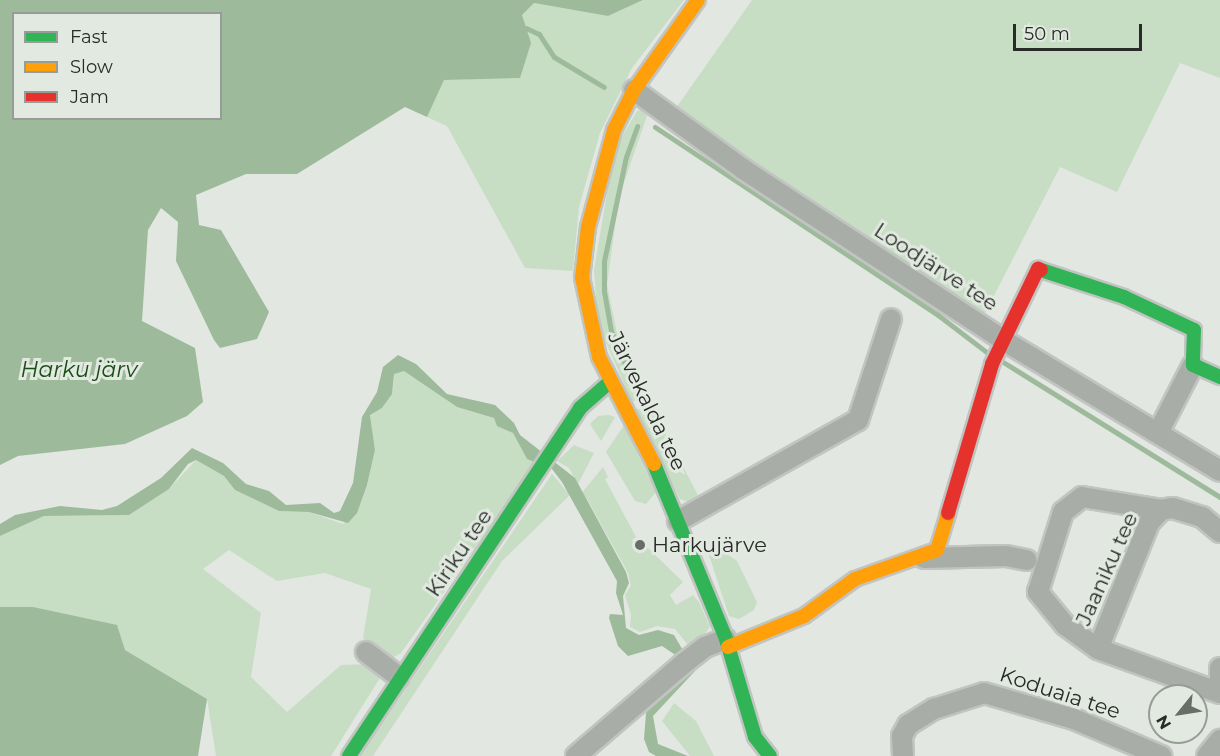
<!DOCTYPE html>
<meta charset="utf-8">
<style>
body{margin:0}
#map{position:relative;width:1220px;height:756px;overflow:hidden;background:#e2e7e2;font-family:Montserrat,sans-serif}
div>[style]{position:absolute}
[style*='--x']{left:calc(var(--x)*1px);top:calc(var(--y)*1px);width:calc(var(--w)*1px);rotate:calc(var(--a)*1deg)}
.green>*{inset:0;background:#c7dec5}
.water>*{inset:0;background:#9dba9b}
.stream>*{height:5px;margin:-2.5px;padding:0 2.5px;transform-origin:2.5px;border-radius:2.5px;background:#9dba9b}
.roads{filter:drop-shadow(2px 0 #c1c4c1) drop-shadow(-2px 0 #c1c4c1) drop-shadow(0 2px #c1c4c1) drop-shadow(0 -2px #c1c4c1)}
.street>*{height:20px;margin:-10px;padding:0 10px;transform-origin:10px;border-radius:10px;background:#a8aea7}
.fast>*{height:14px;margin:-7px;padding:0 7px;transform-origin:7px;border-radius:7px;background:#30b455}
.slow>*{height:14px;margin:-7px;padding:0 7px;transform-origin:7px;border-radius:7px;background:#ff9f0a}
.jam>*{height:14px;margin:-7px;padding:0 7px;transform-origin:7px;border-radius:7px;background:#e5322d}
.dots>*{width:16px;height:16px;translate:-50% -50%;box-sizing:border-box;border:3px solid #e1e9e0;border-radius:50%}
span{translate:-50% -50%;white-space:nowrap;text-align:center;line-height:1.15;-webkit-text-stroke:6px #e1e9e0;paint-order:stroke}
.street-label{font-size:21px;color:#282b27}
.poi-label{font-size:21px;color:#282b27}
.left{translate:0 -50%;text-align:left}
.water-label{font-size:22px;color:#184d16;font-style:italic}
.legend{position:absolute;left:12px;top:12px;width:210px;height:108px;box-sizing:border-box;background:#e1e9e0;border:2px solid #979d96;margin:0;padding:8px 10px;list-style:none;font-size:18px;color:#282b27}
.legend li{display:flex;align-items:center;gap:12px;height:30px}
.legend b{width:30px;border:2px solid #979d96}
.north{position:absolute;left:1148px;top:684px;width:60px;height:60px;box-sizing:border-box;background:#e1e9e0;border:2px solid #979d96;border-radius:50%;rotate:240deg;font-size:16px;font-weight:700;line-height:24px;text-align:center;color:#282b27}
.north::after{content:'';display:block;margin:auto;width:21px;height:27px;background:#696d68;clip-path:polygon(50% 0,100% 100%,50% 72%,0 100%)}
.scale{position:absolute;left:1013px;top:24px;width:129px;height:27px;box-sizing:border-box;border:3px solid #282b27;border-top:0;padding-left:8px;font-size:18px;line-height:21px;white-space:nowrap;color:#282b27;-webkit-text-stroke:4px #e1e9e0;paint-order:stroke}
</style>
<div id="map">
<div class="green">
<div style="clip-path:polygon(643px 0,684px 0,632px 68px,600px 133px,579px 207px,573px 271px,525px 268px,447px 126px,427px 117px,443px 80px,520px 77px,522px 15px,534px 3px,608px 16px)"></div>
<div style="clip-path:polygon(752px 0,1220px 0,1220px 78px,1180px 63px,1117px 192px,1060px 167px,983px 317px,676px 108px)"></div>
<div style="clip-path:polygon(642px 110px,648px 113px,619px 197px,607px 285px,618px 338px,646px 395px,632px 402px,598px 324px,594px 270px,610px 175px,620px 140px,637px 111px)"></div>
<div style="clip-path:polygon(404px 371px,457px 407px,494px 418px,513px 433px,527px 459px,537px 461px,401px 653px,387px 661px,363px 638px,371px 589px,325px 573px,277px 581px,229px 550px,203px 569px,261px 613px,251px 677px,287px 712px,341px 665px,369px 664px,382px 675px,331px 756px,216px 756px,207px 699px,125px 650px,33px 607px,0 607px,0 536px,44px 516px,129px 515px,169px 489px,196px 460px,224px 476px,235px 490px,279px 511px,309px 512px,343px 524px,367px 485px,375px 450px,370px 415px,382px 408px,393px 390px,394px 373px)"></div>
<div style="clip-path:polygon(649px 404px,677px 455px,700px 499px,691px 503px,680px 499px,636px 410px)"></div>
<div style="clip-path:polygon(609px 415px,615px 417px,601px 441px,590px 424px,598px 416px)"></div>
<div style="clip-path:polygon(624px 425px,656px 492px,646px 504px,635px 501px,606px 452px)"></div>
<div style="clip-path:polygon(574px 445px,594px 453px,578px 484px,569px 468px,557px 461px)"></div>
<div style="clip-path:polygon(603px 467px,608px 477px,605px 479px,636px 537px,632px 540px,639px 553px,648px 548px,683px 582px,670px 595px,676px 605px,693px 595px,699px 602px,710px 627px,692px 650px,675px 629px,657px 626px,640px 632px,630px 627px,631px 615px,625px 595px,631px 585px,628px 573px,587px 499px,580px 495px)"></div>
<div style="clip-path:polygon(552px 474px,570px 495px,502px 561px,373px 756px,360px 756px)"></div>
<div style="clip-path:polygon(707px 549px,721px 550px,737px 561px,757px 602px,754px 610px,739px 619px,729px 616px)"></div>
<div style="clip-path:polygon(674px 703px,696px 721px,714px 756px,690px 756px,662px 721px)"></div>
</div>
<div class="water">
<div style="clip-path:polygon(evenodd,0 0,643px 0,608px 16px,534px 3px,522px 15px,531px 43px,520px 78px,444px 80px,427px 117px,405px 107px,297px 174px,246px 174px,196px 195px,199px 225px,221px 230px,269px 312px,257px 339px,220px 348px,214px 340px,176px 261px,178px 222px,161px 208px,148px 230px,142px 321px,195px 348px,203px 402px,187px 416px,125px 444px,18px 456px,0 465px,0 0,14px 14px,220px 14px,220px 118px,14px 118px,14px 14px)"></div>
<div style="clip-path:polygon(398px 355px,416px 364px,447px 394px,495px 405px,514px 423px,520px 435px,575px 478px,626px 572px,629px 583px,623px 596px,626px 628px,639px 635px,658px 630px,674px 635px,695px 671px,653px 716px,658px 744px,688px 756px,656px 756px,649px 752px,644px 739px,646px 713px,680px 658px,662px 646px,628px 656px,618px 646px,609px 618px,610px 614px,623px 615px,616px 593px,617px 581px,562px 482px,552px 469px,527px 459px,513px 433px,497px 426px,494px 418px,457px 407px,404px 371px,394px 374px,392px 394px,382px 408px,370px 415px,375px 450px,367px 485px,357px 513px,348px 523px,309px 512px,279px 511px,235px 490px,224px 476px,196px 460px,188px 464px,169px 489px,129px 515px,44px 516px,0 536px,0 524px,15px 515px,60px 506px,102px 510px,117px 506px,161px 478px,192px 448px,223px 463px,246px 484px,269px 491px,286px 505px,320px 503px,334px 513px,340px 511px,353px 483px,362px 417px,377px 392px,383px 367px)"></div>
<div style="clip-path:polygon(0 607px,33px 607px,117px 625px,125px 650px,207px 699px,198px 756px,0 756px)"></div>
</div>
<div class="stream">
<div style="--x:526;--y:28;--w:14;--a:25"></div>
<div style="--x:539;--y:34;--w:27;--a:57"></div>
<div style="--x:554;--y:57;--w:58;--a:31"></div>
<div style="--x:655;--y:127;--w:340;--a:33.6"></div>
<div style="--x:938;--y:315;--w:64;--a:37.4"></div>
<div style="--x:1003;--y:362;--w:256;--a:31.9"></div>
<div style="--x:630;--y:376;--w:49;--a:-112.9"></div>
<div style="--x:611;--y:331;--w:40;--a:-100"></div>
<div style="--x:604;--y:292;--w:31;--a:-90"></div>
<div style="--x:604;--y:261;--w:106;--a:-78.1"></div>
<div style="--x:626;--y:157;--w:33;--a:-70"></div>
</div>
<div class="roads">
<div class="street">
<div style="--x:634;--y:90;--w:135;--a:35.9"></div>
<div style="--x:743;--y:169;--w:311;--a:33.3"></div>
<div style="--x:1003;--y:340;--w:253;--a:31.1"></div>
<div style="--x:1158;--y:433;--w:76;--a:-62.8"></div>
<div style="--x:678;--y:521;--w:206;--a:-29.3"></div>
<div style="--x:858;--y:420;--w:106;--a:-71.9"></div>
<div style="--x:1220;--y:532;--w:23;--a:-140"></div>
<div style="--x:1202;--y:517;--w:31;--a:-163"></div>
<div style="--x:1172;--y:508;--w:11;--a:170"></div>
<div style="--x:1161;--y:510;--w:18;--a:133"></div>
<div style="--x:1149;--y:523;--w:136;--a:112"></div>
<div style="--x:1098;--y:649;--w:130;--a:19.8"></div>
<div style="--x:924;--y:558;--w:82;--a:-1.4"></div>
<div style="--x:1006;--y:556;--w:21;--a:11"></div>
<div style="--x:1098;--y:649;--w:41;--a:-144"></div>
<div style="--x:1065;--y:625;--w:43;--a:-129.3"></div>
<div style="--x:1038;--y:592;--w:84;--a:-72.6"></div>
<div style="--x:1063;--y:512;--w:24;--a:-38"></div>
<div style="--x:1082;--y:497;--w:80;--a:9.3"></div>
<div style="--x:366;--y:652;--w:41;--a:37.1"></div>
<div style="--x:1220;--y:668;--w:19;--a:90"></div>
<div style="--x:576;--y:756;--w:141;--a:-40.7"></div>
<div style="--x:683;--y:664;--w:28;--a:-38"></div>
<div style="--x:705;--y:647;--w:22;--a:-21"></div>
<div style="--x:903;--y:756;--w:20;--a:-93"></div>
<div style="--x:902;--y:736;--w:13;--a:-61"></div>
<div style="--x:908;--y:725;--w:31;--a:-32"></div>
<div style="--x:934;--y:709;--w:52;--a:-17.7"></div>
<div style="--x:984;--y:693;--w:94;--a:16.1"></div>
<div style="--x:1074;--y:719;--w:95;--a:23"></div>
<div style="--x:1207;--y:756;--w:21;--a:-51"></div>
</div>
<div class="fast">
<div style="--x:1041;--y:270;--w:87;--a:18"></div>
<div style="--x:1124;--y:297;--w:77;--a:25.2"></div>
<div style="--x:1194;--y:330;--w:35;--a:92"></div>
<div style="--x:1193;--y:365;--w:30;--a:24"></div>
<div style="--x:654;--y:464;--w:189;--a:67.6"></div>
<div style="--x:726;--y:639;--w:102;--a:73.5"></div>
<div style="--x:755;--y:737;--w:24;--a:52"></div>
<div style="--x:349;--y:756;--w:418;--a:-56.4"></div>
<div style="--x:580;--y:408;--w:41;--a:-41.1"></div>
</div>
<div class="slow">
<div style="--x:654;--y:464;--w:120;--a:-117.2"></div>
<div style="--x:599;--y:357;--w:81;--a:-102.1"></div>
<div style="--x:582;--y:278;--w:51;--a:-83.3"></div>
<div style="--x:588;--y:227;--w:100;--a:-75"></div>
<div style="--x:614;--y:130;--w:45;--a:-63.4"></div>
<div style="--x:634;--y:90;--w:110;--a:-54.6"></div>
<div style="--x:728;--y:647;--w:82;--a:-22.2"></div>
<div style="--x:804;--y:616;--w:63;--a:-36"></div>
<div style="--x:855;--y:579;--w:87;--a:-19.5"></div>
<div style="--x:937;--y:550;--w:39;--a:-73"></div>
</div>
<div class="jam">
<div style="--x:948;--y:513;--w:155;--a:-73.5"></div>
<div style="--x:992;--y:364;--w:106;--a:-64.2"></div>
<div style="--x:1038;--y:269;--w:3;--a:18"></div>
</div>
</div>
<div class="dots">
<div style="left:640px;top:545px;background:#696d68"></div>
</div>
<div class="street-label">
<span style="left:936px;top:267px;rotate:33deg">Loodjärve tee</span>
<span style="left:647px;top:401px;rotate:64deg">Järvekalda tee</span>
<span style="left:459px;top:553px;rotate:-56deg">Kiriku tee</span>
<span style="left:1107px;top:569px;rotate:-66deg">Jaaniku tee</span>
<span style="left:1060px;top:693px;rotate:18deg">Koduaia tee</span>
</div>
<div class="poi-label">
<span class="left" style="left:652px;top:545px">Harkujärve</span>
</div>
<div class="water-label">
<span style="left:79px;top:370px">Harku järv</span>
</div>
<ul class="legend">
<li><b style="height:8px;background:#30b455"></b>Fast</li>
<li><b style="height:8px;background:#ff9f0a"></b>Slow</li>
<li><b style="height:8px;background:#e5322d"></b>Jam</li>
</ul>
<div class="north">N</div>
<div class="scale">50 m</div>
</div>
